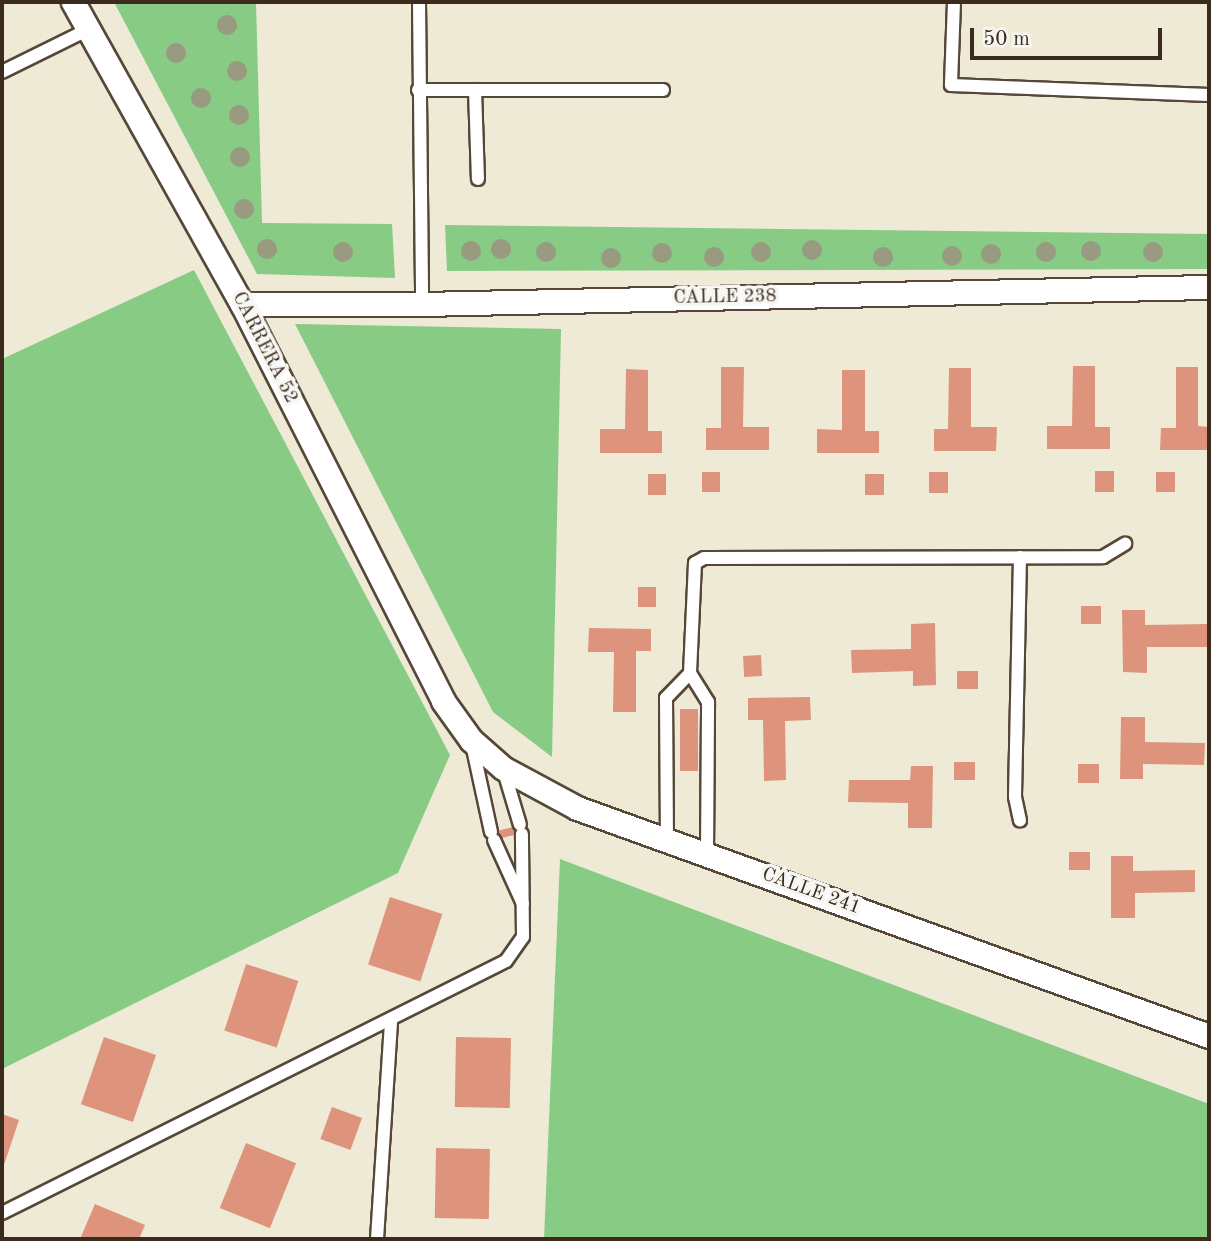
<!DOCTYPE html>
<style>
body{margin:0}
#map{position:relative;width:1211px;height:1241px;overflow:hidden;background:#efead5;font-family:"Old Standard TT",serif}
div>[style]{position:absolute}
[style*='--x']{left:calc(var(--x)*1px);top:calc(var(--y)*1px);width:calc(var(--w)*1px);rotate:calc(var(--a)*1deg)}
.green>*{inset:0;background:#87cb85}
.building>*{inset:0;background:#de947c;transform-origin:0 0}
.roads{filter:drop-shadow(2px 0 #564739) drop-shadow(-2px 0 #564739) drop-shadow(0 2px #564739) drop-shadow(0 -2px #564739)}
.lane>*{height:12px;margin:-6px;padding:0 6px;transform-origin:6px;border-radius:6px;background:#fff}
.street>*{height:23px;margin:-11.5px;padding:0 11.5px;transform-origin:11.5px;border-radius:11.5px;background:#fff}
.trees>*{width:20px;height:20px;margin:-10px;border-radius:50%;background:#999b81}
span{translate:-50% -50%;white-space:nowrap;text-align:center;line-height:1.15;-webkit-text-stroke:7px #f6f6f2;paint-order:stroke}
.street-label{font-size:19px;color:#3b2a1e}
.frame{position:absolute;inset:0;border:4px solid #3b2a1e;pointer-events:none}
.scale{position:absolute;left:970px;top:28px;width:192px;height:32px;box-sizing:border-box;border:4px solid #3b2a1e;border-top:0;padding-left:9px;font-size:21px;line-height:24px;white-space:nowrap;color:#3b2a1e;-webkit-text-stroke:5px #f6f6f2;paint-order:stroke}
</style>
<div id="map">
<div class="green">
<div style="clip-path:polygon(114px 2px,256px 2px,262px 223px,392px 224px,395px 278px,257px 274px)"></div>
<div style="clip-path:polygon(445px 225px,1209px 234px,1209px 269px,447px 271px)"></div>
<div style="clip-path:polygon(194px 270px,450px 755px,398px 873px,2px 1069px,2px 359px)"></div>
<div style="clip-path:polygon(295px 324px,561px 329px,552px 757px,493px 712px)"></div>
<div style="clip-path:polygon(560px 859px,1209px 1104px,1209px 1239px,544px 1239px)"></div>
</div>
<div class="building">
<div style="clip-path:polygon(1073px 366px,1095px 366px,1095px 427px,1110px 427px,1110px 449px,1047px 449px,1047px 426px,1072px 426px)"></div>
<div style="clip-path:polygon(721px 367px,744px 367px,743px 427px,769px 427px,769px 450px,706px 450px,706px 428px,721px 428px)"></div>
<div style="clip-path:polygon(1176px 367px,1198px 367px,1198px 426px,1209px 427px,1209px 450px,1160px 450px,1161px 428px,1176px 428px)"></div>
<div style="clip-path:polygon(949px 368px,971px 368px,971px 427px,997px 427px,996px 451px,934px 451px,934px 429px,948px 429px)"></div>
<div style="clip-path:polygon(626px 369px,648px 370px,648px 431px,662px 431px,662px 453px,600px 453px,600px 429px,625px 429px)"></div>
<div style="clip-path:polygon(842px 370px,865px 370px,865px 431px,879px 431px,879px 453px,817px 453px,817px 429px,842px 430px)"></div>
<div style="left:1095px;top:471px;width:19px;height:21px"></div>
<div style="left:702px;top:472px;width:18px;height:20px"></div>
<div style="left:929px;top:472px;width:19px;height:21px"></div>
<div style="left:1156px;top:472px;width:19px;height:20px"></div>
<div style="left:648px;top:474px;width:18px;height:21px"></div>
<div style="left:884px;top:474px;width:21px;height:19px;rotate:90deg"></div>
<div style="left:638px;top:587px;width:18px;height:20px"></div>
<div style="left:1081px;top:606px;width:20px;height:18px"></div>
<div style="clip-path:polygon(1122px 610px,1145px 610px,1145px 625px,1207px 624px,1207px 647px,1147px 647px,1147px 673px,1123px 672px)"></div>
<div style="clip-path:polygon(935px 623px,936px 685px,913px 686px,913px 671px,852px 673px,851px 650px,911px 649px,911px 624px)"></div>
<div style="clip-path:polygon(589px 628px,651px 629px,651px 651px,636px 651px,636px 712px,613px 712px,614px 652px,588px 652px)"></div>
<div style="left:761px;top:655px;width:21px;height:18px;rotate:87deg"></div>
<div style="left:957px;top:671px;width:21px;height:18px"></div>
<div style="clip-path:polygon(810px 697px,811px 720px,785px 721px,786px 780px,764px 781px,763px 720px,748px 720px,748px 698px)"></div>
<div style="left:680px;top:709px;width:18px;height:62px"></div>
<div style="clip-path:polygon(1121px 717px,1145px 717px,1145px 742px,1205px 743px,1204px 765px,1143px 764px,1143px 779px,1120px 779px)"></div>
<div style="left:954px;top:762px;width:21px;height:18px"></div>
<div style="left:1078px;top:764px;width:21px;height:19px"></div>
<div style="clip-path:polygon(911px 766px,933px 766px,932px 828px,908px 828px,908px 803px,848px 802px,849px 780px,910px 780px)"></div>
<div style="left:525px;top:824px;width:8px;height:40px;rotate:76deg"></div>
<div style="left:1069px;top:852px;width:21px;height:18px"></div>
<div style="clip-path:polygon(1111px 856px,1133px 856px,1133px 871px,1195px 870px,1195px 892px,1135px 893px,1135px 918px,1111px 918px)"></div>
<div style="left:390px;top:897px;width:55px;height:71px;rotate:18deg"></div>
<div style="left:246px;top:964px;width:55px;height:70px;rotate:18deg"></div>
<div style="left:104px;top:1037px;width:55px;height:71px;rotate:19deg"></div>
<div style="left:456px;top:1037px;width:55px;height:70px;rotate:1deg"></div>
<div style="left:332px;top:1107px;width:32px;height:34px;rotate:20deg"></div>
<div style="clip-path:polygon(2px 1114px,19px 1120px,2px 1171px)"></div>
<div style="left:246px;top:1143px;width:54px;height:70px;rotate:22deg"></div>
<div style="left:436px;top:1148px;width:54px;height:70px;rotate:1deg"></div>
<div style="clip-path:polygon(95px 1204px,145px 1225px,139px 1239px,80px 1239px)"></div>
</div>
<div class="roads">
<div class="lane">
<div style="--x:419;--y:2;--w:302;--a:89.4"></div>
<div style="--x:954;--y:2;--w:83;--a:92.1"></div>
<div style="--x:951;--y:85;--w:258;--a:2.2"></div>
<div style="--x:2;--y:72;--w:97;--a:-26.3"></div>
<div style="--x:418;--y:90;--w:245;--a:0"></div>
<div style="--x:475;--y:90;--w:89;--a:88.1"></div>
<div style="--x:1020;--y:557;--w:240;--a:91.2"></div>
<div style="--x:1015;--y:797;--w:24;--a:78"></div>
<div style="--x:472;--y:744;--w:90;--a:77.8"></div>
<div style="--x:503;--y:768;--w:59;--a:73.4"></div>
<div style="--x:494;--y:840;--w:70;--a:65.6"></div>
<div style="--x:667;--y:840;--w:142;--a:-90.4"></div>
<div style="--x:666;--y:698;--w:35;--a:-46"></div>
<div style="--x:707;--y:855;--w:153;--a:-89.6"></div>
<div style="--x:708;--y:702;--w:34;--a:-122"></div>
<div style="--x:690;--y:673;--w:110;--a:-87.4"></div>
<div style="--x:695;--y:563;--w:10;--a:-29"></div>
<div style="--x:704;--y:558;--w:399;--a:-0.1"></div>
<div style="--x:1103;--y:557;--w:26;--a:-31"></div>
<div style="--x:2;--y:1213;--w:563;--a:-26.57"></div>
<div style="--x:506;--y:961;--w:29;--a:-55"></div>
<div style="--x:523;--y:937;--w:103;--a:-90.6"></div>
<div style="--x:377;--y:1239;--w:218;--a:-86.3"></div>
</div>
<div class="street">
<div style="--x:73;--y:2;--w:346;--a:60.8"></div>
<div style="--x:242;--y:304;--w:445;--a:63.1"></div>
<div style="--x:443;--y:701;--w:48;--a:54.3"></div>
<div style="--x:471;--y:740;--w:43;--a:41.2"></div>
<div style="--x:503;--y:768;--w:84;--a:28.4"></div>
<div style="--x:577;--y:808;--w:672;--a:19.84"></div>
<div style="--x:242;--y:304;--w:180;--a:0"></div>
<div style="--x:422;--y:304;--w:787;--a:-1.24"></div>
</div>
</div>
<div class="trees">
<div style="left:227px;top:25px"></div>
<div style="left:176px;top:53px"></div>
<div style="left:237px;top:71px"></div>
<div style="left:201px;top:98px"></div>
<div style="left:239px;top:115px"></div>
<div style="left:240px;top:157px"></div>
<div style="left:244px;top:209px"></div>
<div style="left:267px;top:249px"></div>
<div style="left:501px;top:249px"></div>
<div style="left:812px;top:250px"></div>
<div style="left:471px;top:251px"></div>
<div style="left:1091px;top:251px"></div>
<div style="left:343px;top:252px"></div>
<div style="left:546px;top:252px"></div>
<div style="left:761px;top:252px"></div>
<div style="left:1046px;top:252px"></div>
<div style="left:1153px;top:252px"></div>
<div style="left:662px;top:253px"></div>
<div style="left:991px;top:254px"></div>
<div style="left:952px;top:256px"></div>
<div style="left:714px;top:257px"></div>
<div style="left:883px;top:257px"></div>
<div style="left:611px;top:258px"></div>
</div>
<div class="street-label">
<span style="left:725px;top:298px;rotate:-1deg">CALLE 238</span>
<span style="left:264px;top:348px;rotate:63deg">CARRERA 52</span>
<span style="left:811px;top:892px;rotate:20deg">CALLE 241</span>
</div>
<div class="frame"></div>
<div class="scale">50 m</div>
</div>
